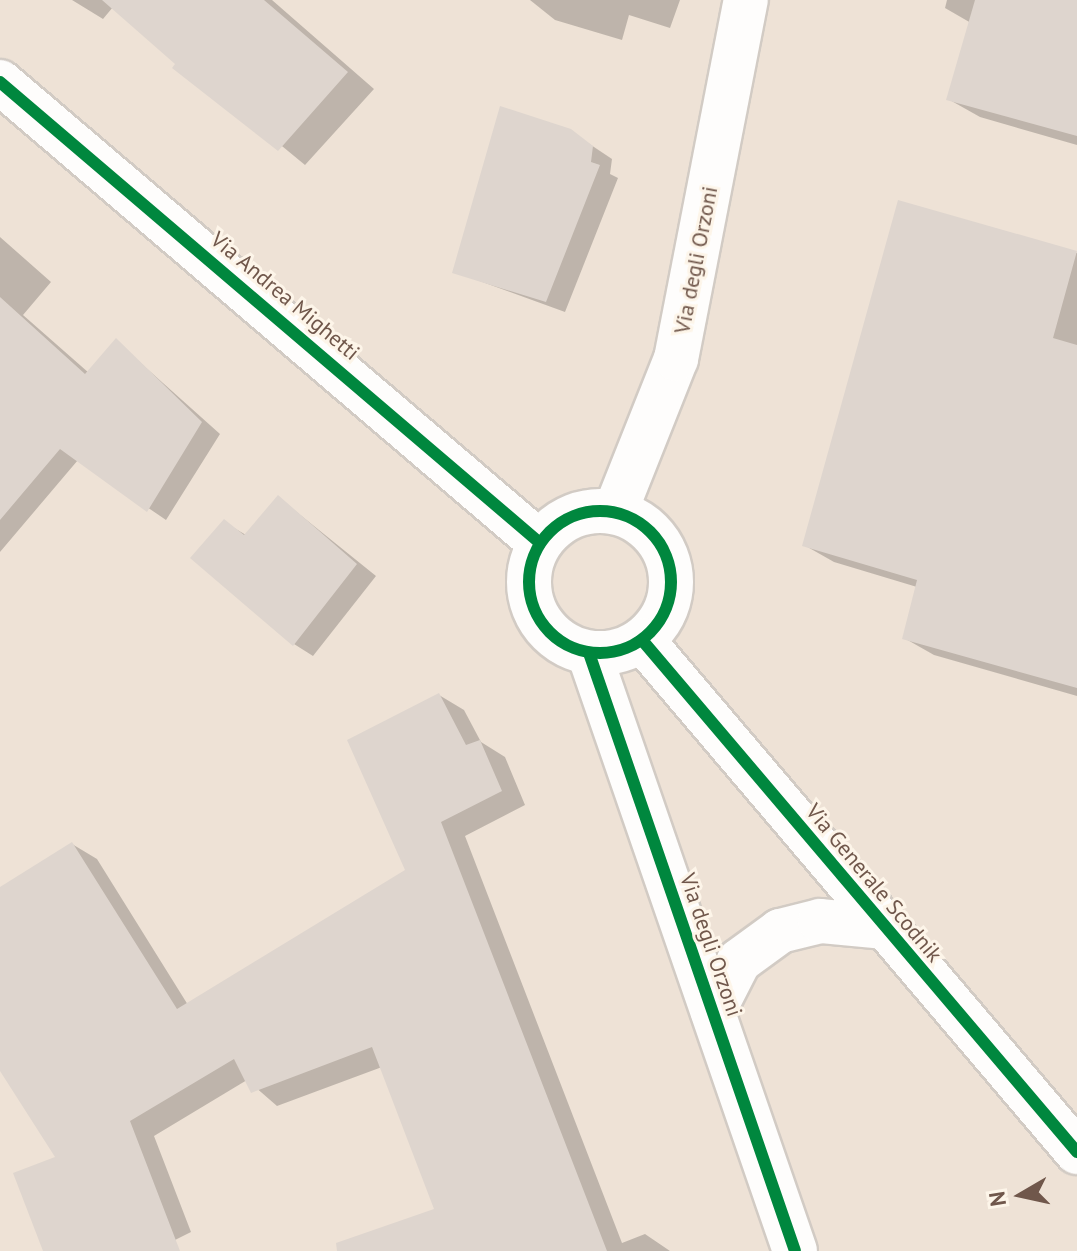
<!DOCTYPE html>
<style>
body{margin:0}
#map{position:relative;width:1077px;height:1251px;overflow:hidden;background:#f5efe8;font-family:"PT Sans",sans-serif}
div>[style]{position:absolute}
[style*='--x']{left:calc(var(--x)*1px);top:calc(var(--y)*1px);width:calc(var(--w)*1px);rotate:calc(var(--a)*1deg)}
.residential>*{inset:0;background:#eee2d6;transform-origin:0 0}
.shadow>*{inset:0;background:#0003}
.building>*{inset:0;background:#ded5ce}
.roads{filter:drop-shadow(2px 0 #d2cbc4) drop-shadow(-2px 0 #d2cbc4) drop-shadow(0 2px #d2cbc4) drop-shadow(0 -2px #d2cbc4)}
.tertiary>*{height:44px;margin:-22px;padding:0 22px;transform-origin:22px;border-radius:22px;background:#fefdfc}
.secondary>*{height:44px;margin:-22px;padding:0 22px;transform-origin:22px;border-radius:22px;background:#fefdfc}
.secondary>.ring{margin:-22px;padding:0;box-sizing:content-box;background:none;border:44px solid #fefdfc;border-radius:50%}
.cycleway>*{height:12px;margin:-6px;padding:0 6px;transform-origin:6px;border-radius:6px;background:#00873e}
.cycleway>.ring{margin:-6px;padding:0;box-sizing:content-box;background:none;border:12px solid #00873e;border-radius:50%}
span{translate:-50% -50%;white-space:nowrap;text-align:center;line-height:1.15;-webkit-text-stroke:6px #fdf5e9;paint-order:stroke}
.street-label{font-size:22px;color:#70574b}
.north{position:absolute;left:981px;top:1155px;width:80px;height:80px;-webkit-text-stroke:6px #fdf5e9;paint-order:stroke;rotate:261deg;font-size:22px;font-weight:700;line-height:32px;text-align:center;color:#70574b}
.north::after{content:'';display:block;margin:auto;width:28px;height:36px;background:#70574b;clip-path:polygon(50% 0,100% 100%,50% 72%,0 100%)}
</style>
<div id="map">
<div class="residential">
<div style="left:0;top:0;width:1077px;height:1251px"></div>
</div>
<div class="shadow">
<div style="clip-path:polygon(72px 0,272px 0,374px 89px,305px 165px,113px 7px,103px 19px)"></div>
<div style="clip-path:polygon(530px 0,680px 0,670px 28px,629px 15px,622px 40px,555px 20px)"></div>
<div style="clip-path:polygon(947px 0,1077px 0,1077px 145px,980px 117px,948px 99px,971px 23px,945px 8px)"></div>
<div style="clip-path:polygon(570px 131px,612px 159px,610px 174px,618px 178px,565px 312px,455px 272px)"></div>
<div style="clip-path:polygon(900px 202px,1077px 253px,1077px 696px,934px 655px,904px 638px,917px 587px,834px 562px,804px 545px)"></div>
<div style="clip-path:polygon(0 237px,51px 282px,23px 315px,89px 373px,116px 341px,220px 434px,166px 520px,78px 460px,0 552px)"></div>
<div style="clip-path:polygon(278px 497px,376px 576px,313px 656px,294px 644px,224px 522px,246px 535px)"></div>
<div style="clip-path:polygon(439px 695px,464px 710px,481px 742px,505px 757px,525px 805px,465px 836px,622px 1243px,645px 1234px,670px 1251px,341px 1251px,437px 1210px,382px 1067px,277px 1106px,247px 1080px,154px 1136px,191px 1232px,169px 1243px,172px 1251px,46px 1251px,58px 1158px,0 1067px,0 890px,72px 844px,97px 859px,188px 1005px,407px 870px)"></div>
</div>
<div class="building">
<div style="clip-path:polygon(102px 0,264px 0,348px 72px,278px 151px,172px 68px,175px 64px)"></div>
<div style="clip-path:polygon(975px 0,1077px 0,1077px 136px,946px 100px)"></div>
<div style="clip-path:polygon(500px 106px,571px 129px,593px 146px,591px 162px,600px 165px,546px 302px,452px 273px)"></div>
<div style="clip-path:polygon(898px 200px,1077px 251px,1053px 338px,1077px 345px,1077px 688px,902px 639px,917px 580px,802px 546px)"></div>
<div style="clip-path:polygon(0 297px,85px 374px,116px 338px,202px 422px,147px 512px,60px 449px,0 520px)"></div>
<div style="clip-path:polygon(278px 495px,357px 564px,293px 646px,190px 558px,224px 519px,244px 535px)"></div>
<div style="clip-path:polygon(439px 693px,466px 745px,480px 740px,502px 791px,441px 822px,607px 1251px,337px 1251px,336px 1243px,434px 1209px,372px 1047px,251px 1093px,234px 1059px,130px 1121px,180px 1251px,43px 1251px,13px 1173px,55px 1157px,0 1071px,0 887px,72px 842px,177px 1009px,405px 870px,347px 740px)"></div>
</div>
<div class="roads">
<div class="tertiary">
<div style="--x:0;--y:82;--w:710;--a:40.49"></div>
<div style="--x:589;--y:653;--w:632;--a:70.99"></div>
<div style="--x:713;--y:1012;--w:57;--a:-63"></div>
<div style="--x:739;--y:961;--w:51;--a:-36.2"></div>
<div style="--x:780;--y:931;--w:41;--a:-14"></div>
<div style="--x:820;--y:921;--w:65;--a:5.3"></div>
</div>
<div class="secondary">
<div class="ring" style="left:529px;top:511px;width:98px;height:98px"></div>
<div style="--x:615;--y:512;--w:165;--a:-68.3"></div>
<div style="--x:676;--y:359;--w:366;--a:-79"></div>
<div style="--x:642;--y:640;--w:672;--a:49.65"></div>
</div>
</div>
<div class="cycleway">
<div style="--x:0;--y:82;--w:710;--a:40.49"></div>
<div class="ring" style="left:529px;top:511px;width:130px;height:130px"></div>
<div style="--x:642;--y:640;--w:672;--a:49.65"></div>
<div style="--x:589;--y:653;--w:632;--a:70.99"></div>
</div>
<div class="street-label">
<span style="left:696px;top:260px;rotate:-79deg">Via degli Orzoni</span>
<span style="left:285px;top:296px;rotate:40deg">Via Andrea Mighetti</span>
<span style="left:874px;top:883px;rotate:50deg">Via Generale Scodnik</span>
<span style="left:711px;top:945px;rotate:71deg">Via degli Orzoni</span>
</div>
<div class="north">N</div>
</div>
